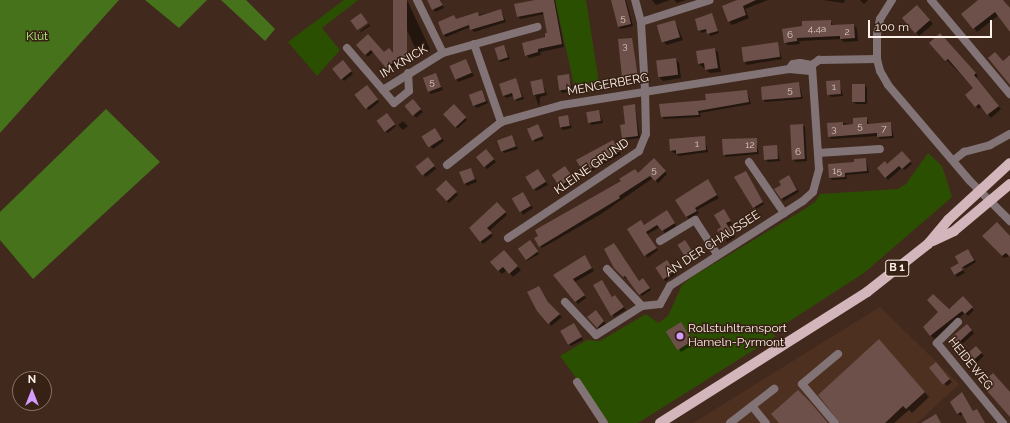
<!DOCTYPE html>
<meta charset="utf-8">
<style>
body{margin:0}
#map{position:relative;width:1010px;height:423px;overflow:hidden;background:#412a1d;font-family:Raleway,sans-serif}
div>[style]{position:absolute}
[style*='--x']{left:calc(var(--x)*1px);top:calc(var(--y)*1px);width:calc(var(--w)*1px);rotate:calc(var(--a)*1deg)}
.built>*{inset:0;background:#4e3020}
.green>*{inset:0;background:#2b4f00}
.forest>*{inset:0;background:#46721b}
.shadow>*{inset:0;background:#0007;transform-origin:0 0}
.building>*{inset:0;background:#6d504a;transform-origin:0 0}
.minor>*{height:8px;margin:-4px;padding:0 4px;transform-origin:4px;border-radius:4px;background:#827376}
.major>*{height:10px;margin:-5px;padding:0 5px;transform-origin:5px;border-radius:5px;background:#d3b6bc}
.dots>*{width:11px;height:11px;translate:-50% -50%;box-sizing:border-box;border:2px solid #372014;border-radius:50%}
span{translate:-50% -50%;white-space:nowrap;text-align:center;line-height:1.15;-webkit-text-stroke:3px #372014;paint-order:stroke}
.number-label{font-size:10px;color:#dac9c2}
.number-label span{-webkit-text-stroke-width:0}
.shield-label span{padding:1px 3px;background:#372014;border:1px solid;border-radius:3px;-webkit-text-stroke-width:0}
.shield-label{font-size:11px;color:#fef1ea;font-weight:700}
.park-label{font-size:12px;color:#b3f182}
.street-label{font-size:12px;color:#fef1ea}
.poi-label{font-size:12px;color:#fef1ea}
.left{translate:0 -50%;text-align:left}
.north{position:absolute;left:12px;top:371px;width:40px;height:40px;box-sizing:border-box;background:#372014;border:1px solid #87746a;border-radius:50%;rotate:0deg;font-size:11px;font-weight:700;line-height:16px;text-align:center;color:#fef1ea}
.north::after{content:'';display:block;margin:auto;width:14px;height:18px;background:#d29dfd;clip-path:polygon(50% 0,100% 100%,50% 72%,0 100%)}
.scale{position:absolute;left:868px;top:20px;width:124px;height:18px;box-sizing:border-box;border:2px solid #fef1ea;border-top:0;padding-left:5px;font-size:12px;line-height:14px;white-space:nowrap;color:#fef1ea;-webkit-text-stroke:3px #372014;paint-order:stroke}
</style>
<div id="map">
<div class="built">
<div style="clip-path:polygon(880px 307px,959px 384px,917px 423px,693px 423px)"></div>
</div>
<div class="green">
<div style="clip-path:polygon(344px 0,358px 0,322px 28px,340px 50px,317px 76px,288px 42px)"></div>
<div style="clip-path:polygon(555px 0,586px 0,600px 89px,576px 94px)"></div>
<div style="clip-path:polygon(928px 153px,942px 166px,952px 197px,864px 273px,771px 333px,776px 336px,638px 423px,609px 423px,560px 356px,587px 340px,600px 341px,646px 314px,658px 323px,668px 316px,682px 285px,692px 277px,800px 212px,815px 202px,820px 194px,898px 189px,906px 184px)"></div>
</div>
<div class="forest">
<div style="clip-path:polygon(0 0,119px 0,0 133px)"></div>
<div style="clip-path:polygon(145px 0,207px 0,179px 28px)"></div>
<div style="clip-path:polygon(221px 0,246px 0,275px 29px,265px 41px)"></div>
<div style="clip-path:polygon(106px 109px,160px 162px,33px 279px,0 240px,0 212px)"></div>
</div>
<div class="shadow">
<div style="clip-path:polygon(393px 0,407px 0,430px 49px,419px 54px,417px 52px)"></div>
<div style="clip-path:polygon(430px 0,441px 0,444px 8px,435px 12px)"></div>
<div style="clip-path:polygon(540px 0,555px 0,564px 47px,540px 52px,541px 55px,529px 58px,526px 55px,548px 33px,545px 14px,520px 19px,518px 16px)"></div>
<div style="clip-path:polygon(612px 0,626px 0,633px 26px,621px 29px,619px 27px)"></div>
<div style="clip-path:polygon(652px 0,670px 0,656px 5px)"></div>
<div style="clip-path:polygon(674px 0,686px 0,677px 3px)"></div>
<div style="clip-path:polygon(740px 0,768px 0,745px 9px,749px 18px,732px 25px,729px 22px)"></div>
<div style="clip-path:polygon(823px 0,845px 0,844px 3px)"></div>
<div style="clip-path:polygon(860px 0,868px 0,864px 4px)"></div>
<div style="clip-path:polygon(980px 0,1003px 0,1010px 9px,1010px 30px,999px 15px,977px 32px,974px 28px)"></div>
<div style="clip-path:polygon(501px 10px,506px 22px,474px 32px,470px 27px,446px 37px,444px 35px,454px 16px,457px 20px)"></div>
<div style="clip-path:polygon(920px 10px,933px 24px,919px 36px,916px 32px)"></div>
<div style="clip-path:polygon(712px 14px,719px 33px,711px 36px,707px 31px,702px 33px,699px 30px)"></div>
<div style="clip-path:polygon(675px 21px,683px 40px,667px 45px,663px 41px)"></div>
<div style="clip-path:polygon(830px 21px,834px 26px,854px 25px,857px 29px,858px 41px,844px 42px,841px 39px,799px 41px,800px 44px,788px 45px,785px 42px)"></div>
<div style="clip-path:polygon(369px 24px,370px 26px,361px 32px,360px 31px)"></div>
<div style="clip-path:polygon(940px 34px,978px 76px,976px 78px,1001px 109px,991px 118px,982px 106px,979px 109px,976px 106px,974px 88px,930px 43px)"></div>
<div style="clip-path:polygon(631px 39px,639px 78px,625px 79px,623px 77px)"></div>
<div style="clip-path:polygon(777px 43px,782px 59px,747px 65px,745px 63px)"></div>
<div style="clip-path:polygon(358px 45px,384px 53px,391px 52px,399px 62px,389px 70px,373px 52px,368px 57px)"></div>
<div style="clip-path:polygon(504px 46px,510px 59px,500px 62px,498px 59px)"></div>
<div style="clip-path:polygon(715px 49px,718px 53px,721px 72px,710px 73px,699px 64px)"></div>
<div style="clip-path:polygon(675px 59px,679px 63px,681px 78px,663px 81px,659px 77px)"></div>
<div style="clip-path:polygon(466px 60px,474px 76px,458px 82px,456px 79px)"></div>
<div style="clip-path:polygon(345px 64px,353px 74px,344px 81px,342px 79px)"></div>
<div style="clip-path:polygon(435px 74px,443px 90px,431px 94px,429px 91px)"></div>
<div style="clip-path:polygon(569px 76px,573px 91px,562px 93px,560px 90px)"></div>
<div style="clip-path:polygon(516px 80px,524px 99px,517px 101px,513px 96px,506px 98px,504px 96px)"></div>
<div style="clip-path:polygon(542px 81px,547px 95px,540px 97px,539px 107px,531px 83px)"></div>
<div style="clip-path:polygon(839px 81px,843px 96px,831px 97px,829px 94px)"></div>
<div style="clip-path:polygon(799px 83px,803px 99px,765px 102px,763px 99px)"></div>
<div style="clip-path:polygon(865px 85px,867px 88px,867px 104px,856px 104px,853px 102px)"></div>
<div style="clip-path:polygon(369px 89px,379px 102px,369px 110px,357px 95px)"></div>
<div style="clip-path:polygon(482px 91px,488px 103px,477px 108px,474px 105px)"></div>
<div style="clip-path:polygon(747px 91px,751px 104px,700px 113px,701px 117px,664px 119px,662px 116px)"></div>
<div style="clip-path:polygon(415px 103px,423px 112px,416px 118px,414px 115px)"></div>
<div style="left:454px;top:105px;width:20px;height:13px;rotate:49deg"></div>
<div style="clip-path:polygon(635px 105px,640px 138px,625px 140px,623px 138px)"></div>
<div style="clip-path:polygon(599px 111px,603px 123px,591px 125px,587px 113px)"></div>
<div style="clip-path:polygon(567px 116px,572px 128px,563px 130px,561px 128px)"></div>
<div style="clip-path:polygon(389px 117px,396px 126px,388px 133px,385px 131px)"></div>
<div style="clip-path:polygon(867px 118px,869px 124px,891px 123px,894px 138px,880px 139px,878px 136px,831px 139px,829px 136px,843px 123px,854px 125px)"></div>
<div style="clip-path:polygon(403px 121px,408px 126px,403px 130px,398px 125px)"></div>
<div style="clip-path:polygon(537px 125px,544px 139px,535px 142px,528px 128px)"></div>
<div style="clip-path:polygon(802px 125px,805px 127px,807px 161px,796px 162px,793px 159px)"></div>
<div style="clip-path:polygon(437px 132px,444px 141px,433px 149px,431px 147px)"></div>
<div style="clip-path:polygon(512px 136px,518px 149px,504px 153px,502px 151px)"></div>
<div style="clip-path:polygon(704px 137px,708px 152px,679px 156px,671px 151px)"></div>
<div style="clip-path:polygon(756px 139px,759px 154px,726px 157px,724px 155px)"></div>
<div style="clip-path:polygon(613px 141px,621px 154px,588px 174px,585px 172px)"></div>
<div style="clip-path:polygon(776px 146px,780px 161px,768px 162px,766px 160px)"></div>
<div style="clip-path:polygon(902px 152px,912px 164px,905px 170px,902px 168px,888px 180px,878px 168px,887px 165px)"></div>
<div style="clip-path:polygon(488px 153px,496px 162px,487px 169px,477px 157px)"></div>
<div style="clip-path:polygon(654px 159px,667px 174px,658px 183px,653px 178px,601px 214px,542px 248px,540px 246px,622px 181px,638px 174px)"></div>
<div style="clip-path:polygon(866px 159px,869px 173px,846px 175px,847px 179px,833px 180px,830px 178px,829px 165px,855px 163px)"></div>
<div style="clip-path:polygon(430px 161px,436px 169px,426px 177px,424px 175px)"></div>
<div style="clip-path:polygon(471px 169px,477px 182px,467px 186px,465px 183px)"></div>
<div style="clip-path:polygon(538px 170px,548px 185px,536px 191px,534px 189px)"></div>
<div style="clip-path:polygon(567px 170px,574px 180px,562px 188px,560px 186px)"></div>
<div style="clip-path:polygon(746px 172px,764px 204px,756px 209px,754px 207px)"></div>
<div style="left:791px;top:179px;width:15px;height:18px;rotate:58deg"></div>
<div style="clip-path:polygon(708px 180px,719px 198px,697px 210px,699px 213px,689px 219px,687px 217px,697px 186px)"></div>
<div style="clip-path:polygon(448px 183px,458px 195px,449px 203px,446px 201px)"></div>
<div style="left:523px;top:193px;width:18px;height:12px;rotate:56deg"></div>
<div style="clip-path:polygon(500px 206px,507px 215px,489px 231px,493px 236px,483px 244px,470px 229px)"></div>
<div style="clip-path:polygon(726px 213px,732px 224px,728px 226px,735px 237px,727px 242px,722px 227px)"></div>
<div style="clip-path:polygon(669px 214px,676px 226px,665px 233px,660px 227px,648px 234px,658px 250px,647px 258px,641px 221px,644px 225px)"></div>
<div style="clip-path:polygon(983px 236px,1010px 238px,1010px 256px,1004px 258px)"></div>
<div style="clip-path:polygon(685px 241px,695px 256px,688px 260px,686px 258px)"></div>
<div style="clip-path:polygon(532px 244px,539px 254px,527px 261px,525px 258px)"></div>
<div style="clip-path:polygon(970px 252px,976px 262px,965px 269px,956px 256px)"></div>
<div style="clip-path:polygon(507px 255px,521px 270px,513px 277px,507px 270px,502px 274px,491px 262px)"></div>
<div style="clip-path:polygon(587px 259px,594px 271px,575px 282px,586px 298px,578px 304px,554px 275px)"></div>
<div style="left:667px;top:261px;width:16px;height:13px;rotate:55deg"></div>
<div style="clip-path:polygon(961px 266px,965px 273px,957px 277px,951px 268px)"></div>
<div style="clip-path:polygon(614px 267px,639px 281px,643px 279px,651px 290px,642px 296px,627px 278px,626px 279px)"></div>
<div style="clip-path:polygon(602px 281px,613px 298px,615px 296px,626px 310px,614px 317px)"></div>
<div style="clip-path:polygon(539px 287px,550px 305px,562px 317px,551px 326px)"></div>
<div style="clip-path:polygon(963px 298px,974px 310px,968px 316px,965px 313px,934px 339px,924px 327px)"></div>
<div style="clip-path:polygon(598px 313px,606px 324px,600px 329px,597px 327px)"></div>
<div style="clip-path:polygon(574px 324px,583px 340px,571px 346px,569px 344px)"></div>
<div style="left:967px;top:325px;width:11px;height:23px;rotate:49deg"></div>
<div style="clip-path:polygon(683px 326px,694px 344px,681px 352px,668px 332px)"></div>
<div style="clip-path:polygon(884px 345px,929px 397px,912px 413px,909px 410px,894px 423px,840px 423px)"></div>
<div style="left:976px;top:348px;width:11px;height:15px;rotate:45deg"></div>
<div style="clip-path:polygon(936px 364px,952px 382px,947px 386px,930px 368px)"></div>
<div style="clip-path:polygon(962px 393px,974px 412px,977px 410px,985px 423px,969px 423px,963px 414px,960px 416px,958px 413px,955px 398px)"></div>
</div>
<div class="building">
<div style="left:393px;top:0;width:14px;height:57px"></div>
<div style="clip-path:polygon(427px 0,440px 0,443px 5px,432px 10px)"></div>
<div style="clip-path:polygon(535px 0,554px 0,562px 44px,538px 49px,538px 52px,525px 56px,522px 43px,545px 37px,545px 33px,547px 33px,543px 12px,517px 17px,514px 4px)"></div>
<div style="clip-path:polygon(611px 0,625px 0,631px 24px,618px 27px)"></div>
<div style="clip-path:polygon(737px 0,756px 0,743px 6px,746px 15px,728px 22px,722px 6px)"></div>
<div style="clip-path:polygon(978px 0,1003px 0,1010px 8px,1010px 32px,995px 12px,973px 29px,961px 14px)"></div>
<div style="left:917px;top:5px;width:20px;height:20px;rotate:49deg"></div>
<div style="clip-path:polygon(501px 9px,504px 20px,470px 30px,469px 25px,443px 35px,438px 22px,454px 15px,456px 19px,478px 12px,479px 16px)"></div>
<div style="left:361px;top:13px;width:12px;height:13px;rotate:55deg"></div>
<div style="clip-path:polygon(712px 13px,718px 31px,707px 34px,706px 29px,698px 31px,695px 19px)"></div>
<div style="left:675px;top:20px;width:18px;height:19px;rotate:74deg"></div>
<div style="clip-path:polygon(831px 20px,831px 25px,854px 24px,855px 38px,840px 39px,840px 36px,797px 38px,797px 41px,784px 43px,782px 29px,802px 26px,802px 21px)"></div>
<div style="clip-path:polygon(940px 33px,976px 73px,974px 75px,999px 106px,987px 115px,979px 104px,975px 107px,965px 95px,973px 88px,948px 59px,945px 61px,929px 43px)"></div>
<div style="clip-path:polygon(368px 34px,384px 52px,389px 48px,398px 59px,386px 68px,371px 50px,365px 55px,356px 45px)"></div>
<div style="clip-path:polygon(632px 38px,638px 76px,622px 77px,618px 39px)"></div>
<div style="left:778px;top:42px;width:15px;height:37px;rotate:82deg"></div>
<div style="left:504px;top:45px;width:13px;height:10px;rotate:72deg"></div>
<div style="clip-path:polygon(715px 48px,718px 68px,705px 70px,704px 63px,698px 64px,696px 51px)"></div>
<div style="clip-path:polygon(995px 52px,1003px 61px,1010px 55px,1010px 85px,988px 58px)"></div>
<div style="left:676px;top:58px;width:17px;height:20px;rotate:83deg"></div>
<div style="left:466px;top:59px;width:15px;height:18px;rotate:67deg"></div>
<div style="left:343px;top:60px;width:14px;height:14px;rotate:51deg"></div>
<div style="left:436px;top:73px;width:15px;height:14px;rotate:70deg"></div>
<div style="left:569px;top:74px;width:15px;height:12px;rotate:82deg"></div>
<div style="clip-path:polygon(516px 78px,522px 97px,514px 100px,512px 93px,503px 96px,499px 84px)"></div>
<div style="left:542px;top:79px;width:14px;height:12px;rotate:78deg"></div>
<div style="left:840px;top:80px;width:14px;height:14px;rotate:86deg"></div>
<div style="clip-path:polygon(799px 82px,801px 97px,762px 100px,761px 87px)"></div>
<div style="left:852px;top:84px;width:13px;height:18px"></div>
<div style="left:367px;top:85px;width:18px;height:16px;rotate:52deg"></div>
<div style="left:482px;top:90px;width:12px;height:14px;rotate:70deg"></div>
<div style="clip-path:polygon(747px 90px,749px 102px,698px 111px,699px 115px,661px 117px,659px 104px,706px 100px,705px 94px)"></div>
<div style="left:413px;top:99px;width:13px;height:11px;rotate:51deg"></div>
<div style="left:454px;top:104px;width:18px;height:15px;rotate:47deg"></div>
<div style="clip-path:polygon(635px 104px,638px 136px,622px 138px,620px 125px,625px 124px,623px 106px)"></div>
<div style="left:599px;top:110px;width:11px;height:13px;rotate:80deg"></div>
<div style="left:387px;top:113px;width:14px;height:13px;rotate:54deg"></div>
<div style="left:568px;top:115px;width:11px;height:10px;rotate:80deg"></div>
<div style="clip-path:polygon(867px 117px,867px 124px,891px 122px,892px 136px,877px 137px,877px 133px,828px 137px,827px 123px,843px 122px,843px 125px,853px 124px,853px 118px)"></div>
<div style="left:538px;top:124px;width:13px;height:12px;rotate:67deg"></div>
<div style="left:803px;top:124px;width:35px;height:13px;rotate:87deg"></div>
<div style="left:435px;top:128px;width:13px;height:16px;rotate:58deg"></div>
<div style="left:512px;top:135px;width:12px;height:16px;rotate:70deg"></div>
<div style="clip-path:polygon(705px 136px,706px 150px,676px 154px,676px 150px,670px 151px,669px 139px)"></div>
<div style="clip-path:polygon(757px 138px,757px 152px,723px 155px,722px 139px)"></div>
<div style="clip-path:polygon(613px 140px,620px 151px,584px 173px,576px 160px)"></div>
<div style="left:777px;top:145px;width:14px;height:14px;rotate:86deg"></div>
<div style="left:486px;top:149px;width:13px;height:13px;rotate:51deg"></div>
<div style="clip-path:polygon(902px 151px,911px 161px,902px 169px,899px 166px,885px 178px,877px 168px,885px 161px,887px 164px)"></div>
<div style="left:428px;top:157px;width:11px;height:16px;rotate:52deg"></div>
<div style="clip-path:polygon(654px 158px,666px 171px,655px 181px,650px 176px,619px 196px,620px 198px,539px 247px,534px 238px,538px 236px,535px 230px,621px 181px,619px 179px,635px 169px,638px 173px)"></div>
<div style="clip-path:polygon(866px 158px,867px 171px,845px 173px,845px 177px,829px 178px,828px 164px,854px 162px,854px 159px)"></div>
<div style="left:565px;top:166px;width:14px;height:16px;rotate:56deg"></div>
<div style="clip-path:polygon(471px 168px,475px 179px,464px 184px,459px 172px)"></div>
<div style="left:538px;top:169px;width:15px;height:15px;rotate:58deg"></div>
<div style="clip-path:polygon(746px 171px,763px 202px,753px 208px,734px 177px)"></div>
<div style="clip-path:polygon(789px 175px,797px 190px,781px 199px,774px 189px,781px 185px,779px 181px)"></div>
<div style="clip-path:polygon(708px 179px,717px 195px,695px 208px,697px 211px,686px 217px,675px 200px)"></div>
<div style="left:446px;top:180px;width:16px;height:14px;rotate:47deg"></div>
<div style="left:523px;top:192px;width:16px;height:13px;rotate:60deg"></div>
<div style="clip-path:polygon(497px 202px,506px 212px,487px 228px,492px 233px,480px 242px,469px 228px)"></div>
<div style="clip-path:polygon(724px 209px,731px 221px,726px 223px,733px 234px,724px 240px,717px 230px,721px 227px,714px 215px)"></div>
<div style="clip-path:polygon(667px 210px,675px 223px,662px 231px,657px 225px,646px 232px,657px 248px,644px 256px,627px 229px,641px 220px,644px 225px)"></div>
<div style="clip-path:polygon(997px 222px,1010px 236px,1010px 257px,1006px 253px,1002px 256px,982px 236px)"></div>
<div style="left:530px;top:240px;width:14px;height:15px;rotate:54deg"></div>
<div style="left:685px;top:240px;width:17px;height:9px;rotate:57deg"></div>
<div style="clip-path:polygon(614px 243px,639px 281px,643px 278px,650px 288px,639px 295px,625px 276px,623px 277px,614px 268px,604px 249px)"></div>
<div style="left:968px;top:249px;width:13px;height:15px;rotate:61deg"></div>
<div style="clip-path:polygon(504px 250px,518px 266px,509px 274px,503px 267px,498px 271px,490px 262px)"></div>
<div style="clip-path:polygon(585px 255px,592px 268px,573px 279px,585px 295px,575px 302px,553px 275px)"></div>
<div style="left:667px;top:260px;width:14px;height:14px;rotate:56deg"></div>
<div style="left:959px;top:263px;width:8px;height:10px;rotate:60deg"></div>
<div style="clip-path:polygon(602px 280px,612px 297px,615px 295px,624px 307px,611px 316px,593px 285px)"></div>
<div style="clip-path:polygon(539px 286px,548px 302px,560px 314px,548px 324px,537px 311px,527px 292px)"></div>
<div style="clip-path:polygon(933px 294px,949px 309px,963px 296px,973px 307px,965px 314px,962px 311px,930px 336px,923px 327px,938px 312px,927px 300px)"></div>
<div style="clip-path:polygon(596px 310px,604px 321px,597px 328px,587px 317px)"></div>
<div style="left:681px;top:322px;width:22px;height:18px;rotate:58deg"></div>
<div style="left:574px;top:323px;width:16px;height:16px;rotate:60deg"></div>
<div style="clip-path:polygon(967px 324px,972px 330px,954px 347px,948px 340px)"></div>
<div style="clip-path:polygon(879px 339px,925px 392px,906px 409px,903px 406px,885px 423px,840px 423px,818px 395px)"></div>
<div style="left:976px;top:346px;width:9px;height:16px;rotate:49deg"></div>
<div style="left:936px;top:362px;width:22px;height:9px;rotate:51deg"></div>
<div style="clip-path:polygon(993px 373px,1010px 392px,1010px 417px,981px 384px)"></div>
<div style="clip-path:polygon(798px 390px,810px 402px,828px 423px,779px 423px,771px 414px)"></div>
<div style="clip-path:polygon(962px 392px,973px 411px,977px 409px,985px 423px,967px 423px,961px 412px,957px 414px,950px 402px)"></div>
<div style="clip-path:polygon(936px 414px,941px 423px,921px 423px)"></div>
</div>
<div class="minor">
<div style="--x:417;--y:0;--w:59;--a:63.9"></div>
<div style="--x:892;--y:0;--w:22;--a:122"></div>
<div style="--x:880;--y:19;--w:15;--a:101"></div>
<div style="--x:877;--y:34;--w:25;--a:90"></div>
<div style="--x:877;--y:59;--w:12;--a:76"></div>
<div style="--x:880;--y:71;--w:16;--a:60"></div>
<div style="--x:888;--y:85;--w:126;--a:49.5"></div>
<div style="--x:970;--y:181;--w:57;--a:45"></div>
<div style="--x:931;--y:0;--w:123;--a:50"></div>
<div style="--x:641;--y:22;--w:72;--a:-17.7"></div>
<div style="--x:474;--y:44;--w:83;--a:70.9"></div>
<div style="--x:347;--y:48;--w:55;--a:49.4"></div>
<div style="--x:383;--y:90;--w:70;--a:-31.7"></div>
<div style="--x:443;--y:53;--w:98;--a:-15.5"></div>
<div style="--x:789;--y:69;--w:6;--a:-51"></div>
<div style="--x:793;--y:64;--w:7;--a:-8"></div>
<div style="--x:800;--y:63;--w:12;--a:9"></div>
<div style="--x:383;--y:90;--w:17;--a:50"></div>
<div style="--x:394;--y:103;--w:19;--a:-39"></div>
<div style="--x:409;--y:91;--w:18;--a:-93"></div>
<div style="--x:818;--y:153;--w:62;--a:-3.7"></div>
<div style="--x:954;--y:160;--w:13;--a:-39"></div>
<div style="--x:964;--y:152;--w:27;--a:-15"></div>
<div style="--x:990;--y:145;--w:23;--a:-29"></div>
<div style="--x:749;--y:162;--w:62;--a:55.5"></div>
<div style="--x:447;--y:165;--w:69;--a:-38.5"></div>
<div style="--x:501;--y:122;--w:63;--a:-15.6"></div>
<div style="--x:562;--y:105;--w:230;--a:-9"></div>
<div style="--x:789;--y:69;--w:22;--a:5"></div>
<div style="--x:508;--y:238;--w:157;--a:-33.6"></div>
<div style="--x:639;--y:151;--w:18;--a:-68"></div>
<div style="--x:646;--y:134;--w:44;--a:-91.3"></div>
<div style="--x:645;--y:90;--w:68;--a:-93.4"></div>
<div style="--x:641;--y:22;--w:23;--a:-105"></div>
<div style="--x:660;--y:241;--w:41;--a:-31"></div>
<div style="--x:695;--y:220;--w:40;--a:57.1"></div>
<div style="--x:607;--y:269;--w:51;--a:46.6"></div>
<div style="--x:565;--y:302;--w:45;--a:46.8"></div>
<div style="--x:596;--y:335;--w:54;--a:-32.2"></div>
<div style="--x:642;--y:306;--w:18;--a:-6"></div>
<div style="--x:660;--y:304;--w:21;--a:-61"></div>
<div style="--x:670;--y:286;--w:158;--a:-32.6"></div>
<div style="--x:803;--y:201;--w:13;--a:-42"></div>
<div style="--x:813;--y:192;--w:24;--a:-75"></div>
<div style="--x:819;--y:169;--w:104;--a:-93.9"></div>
<div style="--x:812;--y:65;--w:9;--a:-36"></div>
<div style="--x:819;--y:60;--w:58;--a:-1"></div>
<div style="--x:958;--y:322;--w:30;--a:135"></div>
<div style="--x:937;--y:343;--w:104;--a:50.5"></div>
<div style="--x:577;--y:382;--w:49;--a:56.6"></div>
<div style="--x:752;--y:406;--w:22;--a:51"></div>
<div style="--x:730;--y:423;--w:56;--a:-37.7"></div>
<div style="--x:835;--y:423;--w:51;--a:-130.2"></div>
<div style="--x:802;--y:384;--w:47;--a:-39.8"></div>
</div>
<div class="major">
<div style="--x:933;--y:241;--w:23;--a:-25"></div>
<div style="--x:954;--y:231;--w:73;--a:-40"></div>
<div style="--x:660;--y:423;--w:245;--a:-32.3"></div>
<div style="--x:867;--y:292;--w:78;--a:-38.2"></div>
<div style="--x:928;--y:244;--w:31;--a:-50"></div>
<div style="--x:948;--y:220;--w:84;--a:-42.6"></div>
</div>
<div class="dots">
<div style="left:680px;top:336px;background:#d29dfd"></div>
</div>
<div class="number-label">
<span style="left:623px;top:18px">5</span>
<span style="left:817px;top:29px">4,4a</span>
<span style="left:847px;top:32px">2</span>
<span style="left:790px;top:35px">6</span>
<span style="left:625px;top:46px">3</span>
<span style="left:432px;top:82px">5</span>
<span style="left:834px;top:87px">1</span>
<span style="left:790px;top:90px">5</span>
<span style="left:860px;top:126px">5</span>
<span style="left:834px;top:129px">3</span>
<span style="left:884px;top:129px">7</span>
<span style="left:697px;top:144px">1</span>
<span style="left:750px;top:145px">12</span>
<span style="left:798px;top:152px">6</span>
<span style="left:654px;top:170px">5</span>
<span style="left:837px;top:171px">15</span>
</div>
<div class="shield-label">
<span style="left:897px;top:268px">B 1</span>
</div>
<div class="park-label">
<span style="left:37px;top:37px">Klüt</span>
</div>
<div class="street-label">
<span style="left:404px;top:62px;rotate:-31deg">IM KNICK</span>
<span style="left:608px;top:85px;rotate:-10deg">MENGERBERG</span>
<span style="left:592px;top:167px;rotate:-35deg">KLEINE GRUND</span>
<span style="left:713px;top:244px;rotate:-33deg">AN DER CHAUSSEE</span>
<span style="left:970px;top:364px;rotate:51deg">HEIDEWEG</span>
</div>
<div class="poi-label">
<span class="left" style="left:688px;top:336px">Rollstuhltransport<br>Hameln-Pyrmont</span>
</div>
<div class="north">N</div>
<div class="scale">100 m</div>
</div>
